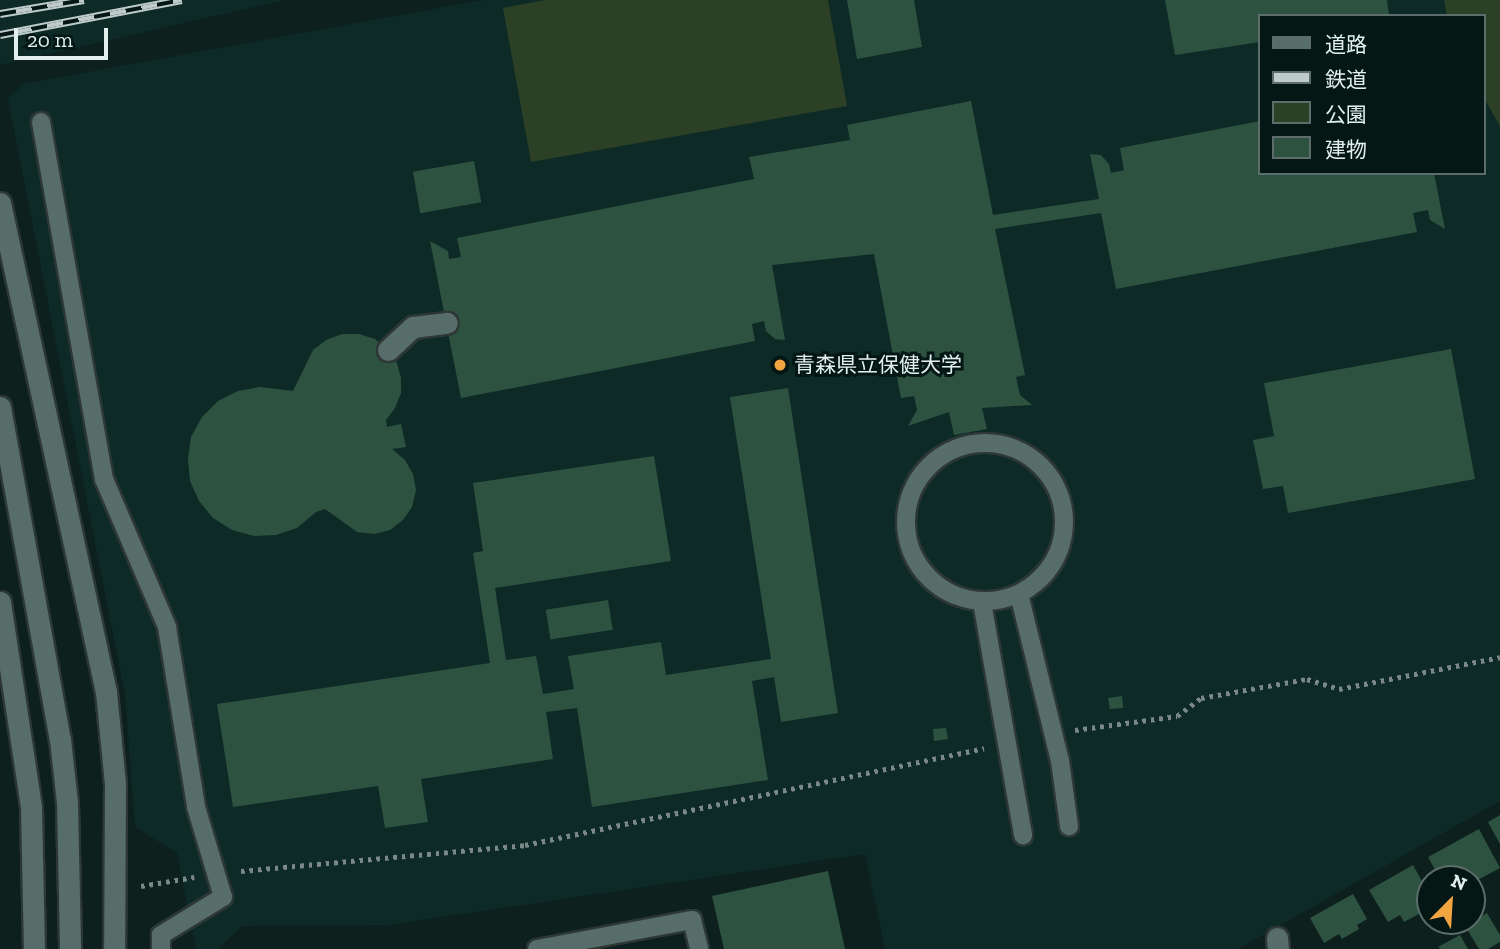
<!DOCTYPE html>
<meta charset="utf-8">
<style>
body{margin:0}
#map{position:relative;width:1500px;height:949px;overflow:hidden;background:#0d201e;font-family:"Zilla Slab","Noto Sans JP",serif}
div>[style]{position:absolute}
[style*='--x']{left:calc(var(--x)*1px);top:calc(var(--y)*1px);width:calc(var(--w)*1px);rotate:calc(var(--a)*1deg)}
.built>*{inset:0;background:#0d2a27}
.green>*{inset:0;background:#2c4026}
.building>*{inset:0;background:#2d5240;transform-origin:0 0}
.path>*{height:4.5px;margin-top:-2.25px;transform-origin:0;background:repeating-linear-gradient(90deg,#7a8987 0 3.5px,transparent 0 8.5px)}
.roads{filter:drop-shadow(2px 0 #2d3836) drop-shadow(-2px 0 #2d3836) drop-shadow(0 2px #2d3836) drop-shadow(0 -2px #2d3836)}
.lane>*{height:18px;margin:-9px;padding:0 9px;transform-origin:9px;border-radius:9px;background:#576d69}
.lane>.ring{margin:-9px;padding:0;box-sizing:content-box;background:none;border:18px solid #576d69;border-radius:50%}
.street>*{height:21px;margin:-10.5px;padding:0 10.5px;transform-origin:10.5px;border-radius:10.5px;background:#576d69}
.secondary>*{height:21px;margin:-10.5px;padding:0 10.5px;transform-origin:10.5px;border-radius:10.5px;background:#576d69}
.rail>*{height:8px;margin-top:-4px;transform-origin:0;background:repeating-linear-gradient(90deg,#041715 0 16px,#becbc9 0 32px);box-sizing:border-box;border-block:2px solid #becbc9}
.dots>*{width:19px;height:19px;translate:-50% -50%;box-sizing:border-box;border:4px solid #041715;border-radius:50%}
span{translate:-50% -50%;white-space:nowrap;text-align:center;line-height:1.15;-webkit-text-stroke:6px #041715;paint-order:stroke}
.poi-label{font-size:21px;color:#e3efed}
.left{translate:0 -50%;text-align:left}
.legend{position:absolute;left:1258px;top:14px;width:228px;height:161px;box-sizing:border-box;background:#041715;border:2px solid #5d6d6b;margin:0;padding:9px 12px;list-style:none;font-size:21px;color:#e3efed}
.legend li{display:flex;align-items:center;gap:14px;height:35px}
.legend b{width:35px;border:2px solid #5d6d6b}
.north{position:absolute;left:1416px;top:865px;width:70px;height:70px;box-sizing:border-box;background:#041715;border:2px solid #5d6d6b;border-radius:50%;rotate:24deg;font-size:19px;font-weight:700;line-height:28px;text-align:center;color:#e3efed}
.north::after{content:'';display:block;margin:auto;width:24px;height:32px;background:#f2a541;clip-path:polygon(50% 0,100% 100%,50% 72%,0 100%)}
.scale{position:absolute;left:14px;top:28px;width:94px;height:32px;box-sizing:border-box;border:4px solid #e3efed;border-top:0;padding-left:9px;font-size:21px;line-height:24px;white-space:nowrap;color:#e3efed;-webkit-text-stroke:5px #041715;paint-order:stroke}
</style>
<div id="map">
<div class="built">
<div style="clip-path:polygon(0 0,280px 0,280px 1px,0 65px)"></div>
<div style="clip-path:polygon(evenodd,482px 0,1500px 0,1500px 801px,1238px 949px,885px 949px,865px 854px,388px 925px,242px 926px,218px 949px,196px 949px,177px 853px,135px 827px,125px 695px,8px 99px,23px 84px,482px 0,1260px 16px,1484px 16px,1484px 173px,1260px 173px,1260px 16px)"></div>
</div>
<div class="green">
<div style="clip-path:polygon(545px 0,828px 0,847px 106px,531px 162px,503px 8px)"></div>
<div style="clip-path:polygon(1444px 0,1500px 0,1500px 126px,1484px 98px,1484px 16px,1447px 16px)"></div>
</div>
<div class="building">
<div style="clip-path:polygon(847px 0,914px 0,922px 47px,857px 59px)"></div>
<div style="clip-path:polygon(1165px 0,1387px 0,1389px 16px,1260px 16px,1260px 42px,1175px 55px)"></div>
<div style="clip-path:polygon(971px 101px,993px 215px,1099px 199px,1090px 154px,1101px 155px,1109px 164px,1111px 173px,1124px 170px,1120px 148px,1260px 121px,1260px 173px,1434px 173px,1445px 229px,1430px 220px,1428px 210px,1413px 213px,1417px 232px,1116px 289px,1101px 213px,995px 229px,1025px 375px,1016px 377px,1020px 395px,1032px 405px,982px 408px,987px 429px,954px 435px,949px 412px,908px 426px,917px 410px,914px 396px,901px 398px,874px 254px,772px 265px,785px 340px,775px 339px,766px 331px,764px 321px,752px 324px,755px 341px,461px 398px,430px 241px,448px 251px,449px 259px,461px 257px,457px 238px,754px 179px,749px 157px,850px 140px,847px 125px)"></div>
<div style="left:474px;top:161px;width:42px;height:62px;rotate:80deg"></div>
<div style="clip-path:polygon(342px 334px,359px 334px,375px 339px,388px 350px,397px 363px,401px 378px,401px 393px,395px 408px,386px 420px,387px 427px,401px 424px,406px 447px,392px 449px,405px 460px,413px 474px,416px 490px,412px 507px,403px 520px,390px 530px,374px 534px,357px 532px,325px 509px,316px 512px,297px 528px,276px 535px,254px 536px,232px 530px,213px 518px,199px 501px,190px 481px,188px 459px,191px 437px,202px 417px,218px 401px,238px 391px,260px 387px,293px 391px,313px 350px,326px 340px)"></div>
<div style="clip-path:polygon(1451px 349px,1475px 479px,1288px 513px,1283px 486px,1263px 489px,1253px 440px,1274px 436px,1264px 383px)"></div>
<div style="clip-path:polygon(788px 388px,838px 713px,781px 722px,774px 677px,752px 681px,768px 780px,592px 807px,577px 708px,546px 712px,553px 759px,421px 779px,428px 822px,385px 828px,378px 786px,233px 807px,217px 704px,490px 663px,473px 553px,483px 551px,473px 483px,654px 456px,671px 561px,495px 588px,506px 660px,536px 656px,543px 694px,574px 689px,568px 656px,661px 642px,666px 675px,771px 659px,730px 397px)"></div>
<div style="left:608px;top:600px;width:30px;height:63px;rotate:81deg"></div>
<div style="clip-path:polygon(1122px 696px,1123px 708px,1110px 709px,1108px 698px)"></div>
<div style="clip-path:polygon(946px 728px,948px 739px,934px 741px,933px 729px)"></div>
<div style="clip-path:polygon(1500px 815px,1500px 844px,1488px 822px)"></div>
<div style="clip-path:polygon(1479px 829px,1500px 868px,1472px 883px,1472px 879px,1440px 879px,1428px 857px)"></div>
<div style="clip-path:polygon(1413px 865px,1430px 896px,1430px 908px,1404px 922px,1400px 915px,1388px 922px,1369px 890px)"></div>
<div style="clip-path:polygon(828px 871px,845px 949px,724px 949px,712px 896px)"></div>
<div style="clip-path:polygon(1353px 894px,1367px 919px,1357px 925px,1359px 929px,1342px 939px,1339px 934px,1324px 943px,1310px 918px)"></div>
<div style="clip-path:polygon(1487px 913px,1500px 935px,1500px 942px,1488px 949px,1479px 949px,1465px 926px)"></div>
<div style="clip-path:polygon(1460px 935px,1468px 949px,1440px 949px,1438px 947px)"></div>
</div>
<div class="path">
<div style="--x:1075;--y:730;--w:103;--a:-7.8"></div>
<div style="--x:1177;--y:716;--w:30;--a:-37"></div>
<div style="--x:1201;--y:698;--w:108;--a:-10.2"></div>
<div style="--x:1307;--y:679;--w:34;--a:17"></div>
<div style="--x:1339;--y:689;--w:164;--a:-11.2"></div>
<div style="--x:241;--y:871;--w:285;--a:-5.2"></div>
<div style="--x:525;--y:845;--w:469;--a:-11.9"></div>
<div style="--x:141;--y:886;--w:54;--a:-9.6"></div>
</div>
<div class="roads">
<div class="lane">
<div style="--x:41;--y:122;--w:363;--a:80"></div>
<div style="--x:104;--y:479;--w:161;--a:66.9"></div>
<div style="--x:167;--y:627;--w:182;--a:80.8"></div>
<div style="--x:196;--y:807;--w:94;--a:73.3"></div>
<div style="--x:223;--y:897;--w:73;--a:148.5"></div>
<div style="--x:161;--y:935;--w:14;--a:90"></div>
<div class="ring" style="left:906px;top:443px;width:140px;height:140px"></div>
<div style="--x:1019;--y:594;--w:172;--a:76.2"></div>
<div style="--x:1060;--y:761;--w:66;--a:82.1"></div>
<div style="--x:982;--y:602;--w:237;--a:80"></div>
<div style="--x:537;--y:949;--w:158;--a:-10.6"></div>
<div style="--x:692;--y:920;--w:30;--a:76"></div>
</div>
<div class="street">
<div style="--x:0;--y:203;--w:500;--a:77.77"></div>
<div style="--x:106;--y:692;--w:92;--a:84.4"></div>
<div style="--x:115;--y:784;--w:165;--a:90.3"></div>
<div style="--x:388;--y:350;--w:34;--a:-43"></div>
<div style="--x:413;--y:327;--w:34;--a:-7"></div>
<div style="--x:1277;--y:938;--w:11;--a:85"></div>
</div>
<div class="secondary">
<div style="--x:0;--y:407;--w:337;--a:79.8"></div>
<div style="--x:60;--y:739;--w:63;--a:83.7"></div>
<div style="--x:67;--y:802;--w:147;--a:88.8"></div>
<div style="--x:0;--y:602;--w:207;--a:81.4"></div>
<div style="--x:31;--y:807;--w:142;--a:88.8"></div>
</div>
</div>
<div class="rail">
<div style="--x:0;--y:14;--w:85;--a:-9.5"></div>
<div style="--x:0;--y:35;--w:185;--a:-10.9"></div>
</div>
<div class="dots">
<div style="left:780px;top:365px;background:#f2a541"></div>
</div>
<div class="poi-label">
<span class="left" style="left:794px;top:365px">青森県立保健大学</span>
</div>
<ul class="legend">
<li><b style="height:9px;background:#576d69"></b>道路</li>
<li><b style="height:9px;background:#becbc9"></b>鉄道</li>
<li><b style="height:19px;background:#2c4026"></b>公園</li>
<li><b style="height:19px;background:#2d5240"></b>建物</li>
</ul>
<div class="north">N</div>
<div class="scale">20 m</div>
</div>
